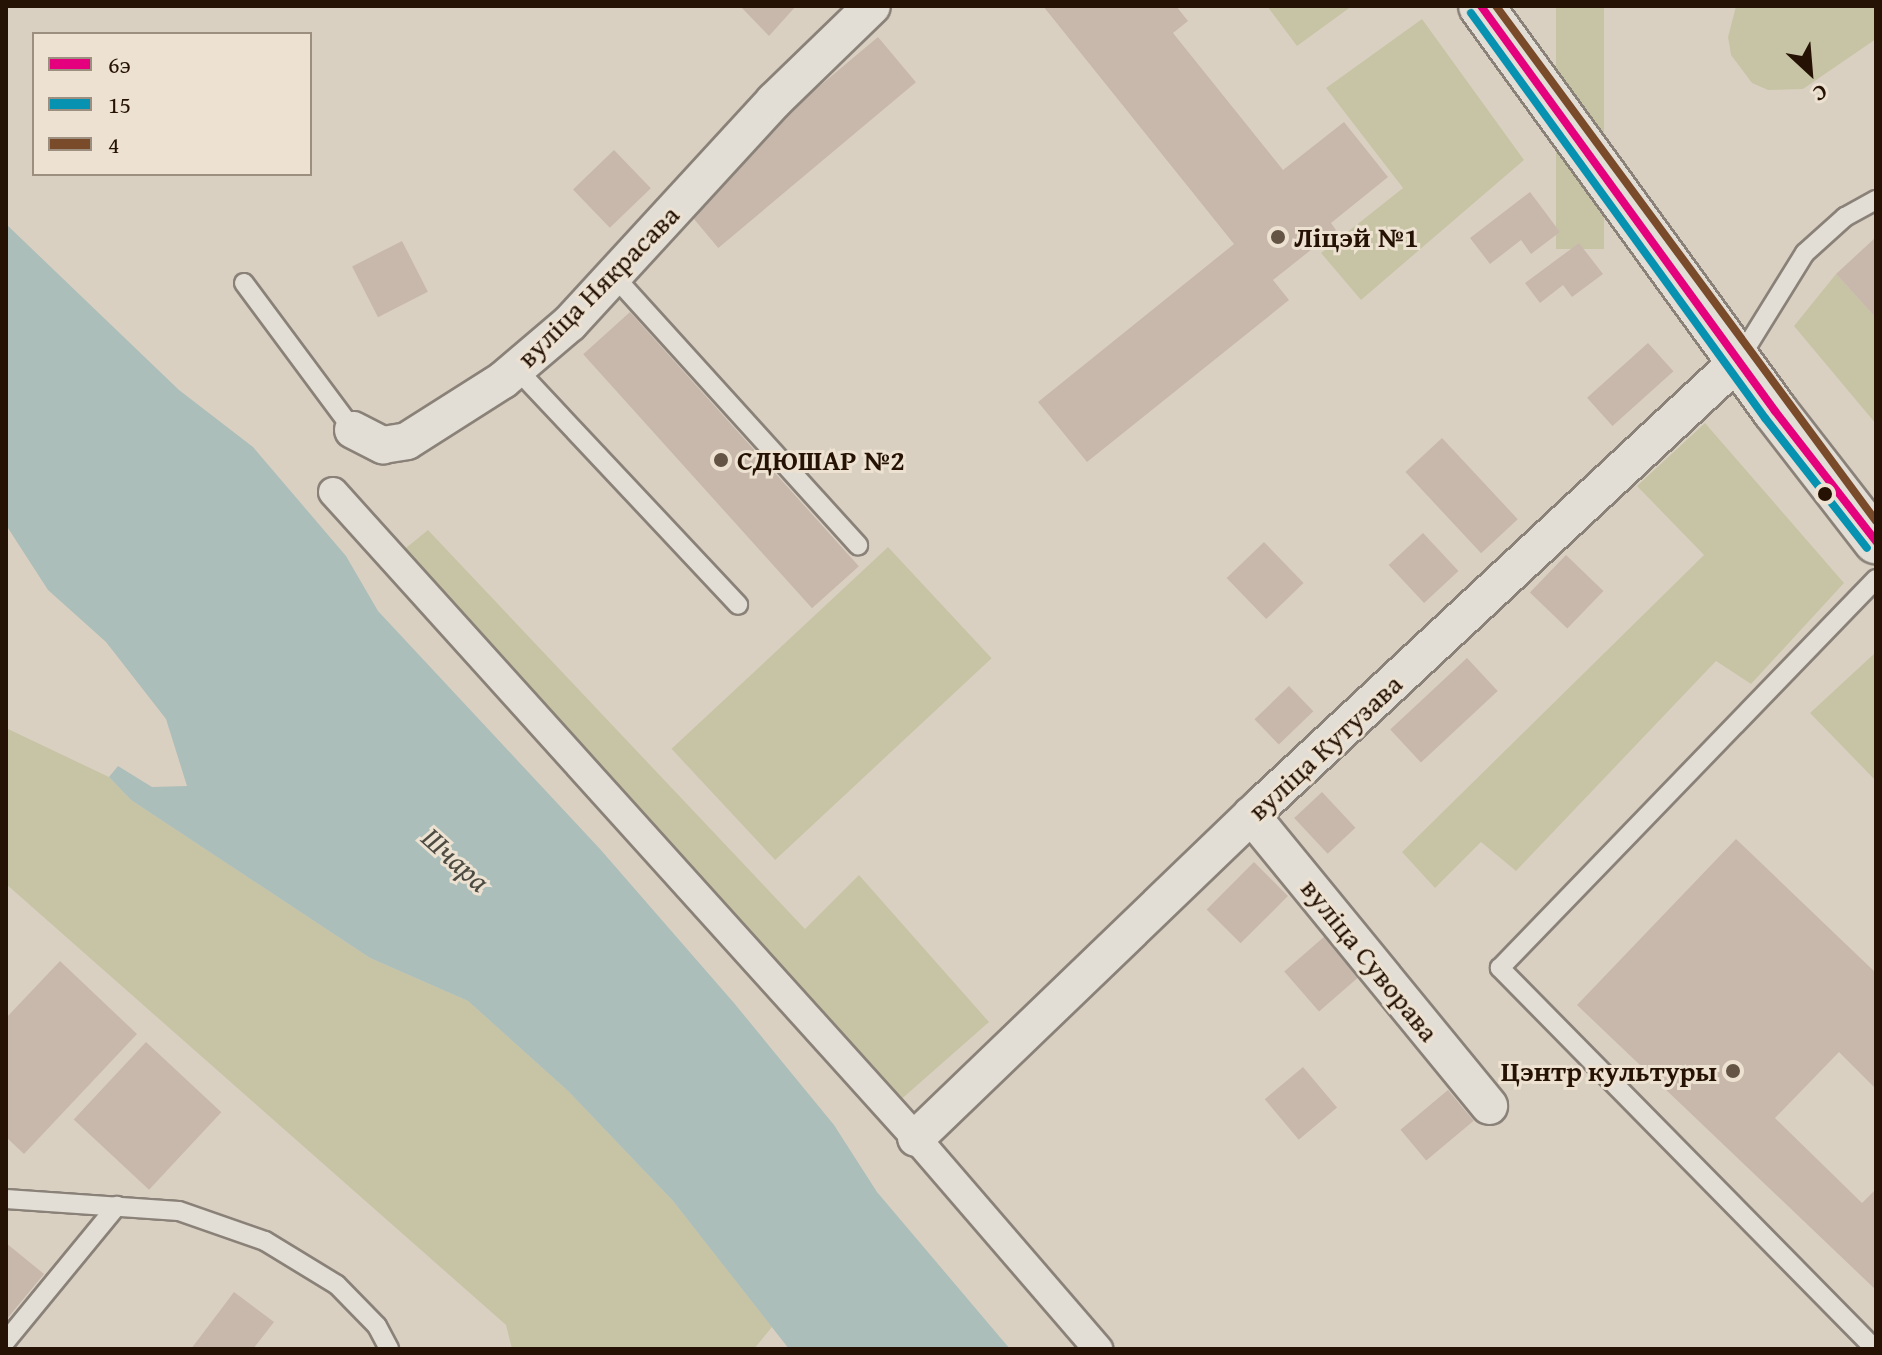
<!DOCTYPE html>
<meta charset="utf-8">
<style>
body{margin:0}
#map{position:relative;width:1882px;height:1355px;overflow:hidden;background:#dad0c2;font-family:"Gentium Book Plus",serif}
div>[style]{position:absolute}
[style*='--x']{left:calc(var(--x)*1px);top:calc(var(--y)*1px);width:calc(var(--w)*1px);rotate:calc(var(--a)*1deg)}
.green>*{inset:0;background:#c7c4a5;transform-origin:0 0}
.water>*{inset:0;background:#abbeba}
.building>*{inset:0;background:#c8b8ac;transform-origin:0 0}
.roads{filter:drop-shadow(2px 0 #8a8279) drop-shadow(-2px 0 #8a8279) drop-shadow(0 2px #8a8279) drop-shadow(0 -2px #8a8279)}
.service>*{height:18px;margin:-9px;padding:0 9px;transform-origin:9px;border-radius:9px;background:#e2ded6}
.pedestrian>*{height:28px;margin:-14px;padding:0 14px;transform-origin:14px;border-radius:14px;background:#e2ded6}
.minor>*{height:36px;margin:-18px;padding:0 18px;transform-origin:18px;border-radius:18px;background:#e2ded6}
.secondary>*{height:44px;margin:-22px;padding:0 22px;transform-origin:22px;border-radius:22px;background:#e2ded6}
.bus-1>*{height:8px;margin:-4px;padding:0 4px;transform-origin:4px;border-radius:4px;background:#e5007d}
.bus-2>*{height:8px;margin:-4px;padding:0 4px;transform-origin:4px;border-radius:4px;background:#0692b0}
.bus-3>*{height:8px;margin:-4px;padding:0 4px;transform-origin:4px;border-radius:4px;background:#7a4b2a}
.dots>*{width:22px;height:22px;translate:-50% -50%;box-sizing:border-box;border:4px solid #ede2d1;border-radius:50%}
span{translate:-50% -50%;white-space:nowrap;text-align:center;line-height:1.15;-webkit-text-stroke:6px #ede2d1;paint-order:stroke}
.poi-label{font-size:28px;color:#251204;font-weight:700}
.left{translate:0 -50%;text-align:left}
.right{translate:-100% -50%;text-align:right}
.street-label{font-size:28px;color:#251204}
.water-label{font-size:30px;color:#4d4b42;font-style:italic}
.frame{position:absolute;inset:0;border:8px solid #251204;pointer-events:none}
.legend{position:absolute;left:32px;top:32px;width:280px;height:144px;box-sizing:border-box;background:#ede2d1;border:2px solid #9d8f7f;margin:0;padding:10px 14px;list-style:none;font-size:24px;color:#251204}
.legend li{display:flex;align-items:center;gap:16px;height:40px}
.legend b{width:40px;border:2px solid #9d8f7f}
.north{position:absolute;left:1770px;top:32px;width:80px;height:80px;-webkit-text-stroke:6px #ede2d1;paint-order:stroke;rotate:154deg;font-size:22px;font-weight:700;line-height:32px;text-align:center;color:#251204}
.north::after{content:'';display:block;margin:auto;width:28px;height:36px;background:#251204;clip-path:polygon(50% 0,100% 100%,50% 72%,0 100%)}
</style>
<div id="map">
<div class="green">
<div style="clip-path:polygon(1267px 6px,1352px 6px,1297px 46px)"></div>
<div style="left:1556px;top:6px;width:48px;height:243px"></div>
<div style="clip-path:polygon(1736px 6px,1876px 6px,1876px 39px,1803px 89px,1768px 90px,1752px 83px,1731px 55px,1728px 37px)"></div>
<div style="clip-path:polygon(1422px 19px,1524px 160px,1361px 300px,1321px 253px,1403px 188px,1326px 88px)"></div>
<div style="clip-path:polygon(1836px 274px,1876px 318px,1876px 424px,1794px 326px)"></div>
<div style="clip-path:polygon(1705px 423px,1844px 583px,1751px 684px,1716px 661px,1516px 871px,1481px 842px,1435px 888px,1402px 852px,1704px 555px,1637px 486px)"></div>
<div style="clip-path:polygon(428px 530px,805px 929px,859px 875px,989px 1022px,897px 1103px,401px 552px)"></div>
<div style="left:888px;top:547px;width:152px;height:296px;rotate:47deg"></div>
<div style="clip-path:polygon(1876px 652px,1876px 781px,1810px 713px)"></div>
<div style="clip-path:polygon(6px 728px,109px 777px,131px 800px,370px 958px,468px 1001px,569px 1092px,673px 1201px,772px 1327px,754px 1349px,512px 1349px,506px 1325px,6px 884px)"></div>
</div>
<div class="water">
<div style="clip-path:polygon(6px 224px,179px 390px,253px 447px,346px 556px,378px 611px,600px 849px,734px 1003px,834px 1125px,877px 1192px,1010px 1349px,789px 1349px,673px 1201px,569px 1092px,468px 1001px,370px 958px,131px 800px,109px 777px,118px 766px,152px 787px,187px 786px,166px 719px,106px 642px,48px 590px,6px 525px)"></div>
</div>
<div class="building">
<div style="clip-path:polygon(740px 6px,796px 6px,769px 36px)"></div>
<div style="clip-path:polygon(1043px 6px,1176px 6px,1188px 21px,1173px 33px,1283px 170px,1344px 122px,1388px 177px,1331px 223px,1336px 230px,1273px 280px,1289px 300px,1087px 462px,1038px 402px,1234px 244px)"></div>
<div style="left:878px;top:37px;width:59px;height:258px;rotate:50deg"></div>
<div style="left:614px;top:150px;width:53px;height:57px;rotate:46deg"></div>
<div style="clip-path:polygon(1530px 192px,1560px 232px,1531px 254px,1521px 240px,1490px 264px,1470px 238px)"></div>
<div style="clip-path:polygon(1876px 237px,1876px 318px,1836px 274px)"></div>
<div style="left:402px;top:241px;width:57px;height:56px;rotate:63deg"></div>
<div style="clip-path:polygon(1579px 243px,1603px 274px,1572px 297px,1563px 285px,1540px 303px,1525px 283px)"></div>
<div style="left:630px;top:312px;width:342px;height:63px;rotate:48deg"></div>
<div style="left:1648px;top:343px;width:38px;height:82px;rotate:48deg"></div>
<div style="left:1442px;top:438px;width:111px;height:50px;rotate:47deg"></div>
<div style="left:1423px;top:533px;width:52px;height:47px;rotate:47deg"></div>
<div style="left:1264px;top:542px;width:57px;height:52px;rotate:46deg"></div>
<div style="left:1566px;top:555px;width:52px;height:52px;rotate:44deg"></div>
<div style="left:1467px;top:658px;width:45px;height:105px;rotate:47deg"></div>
<div style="left:1289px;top:686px;width:35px;height:48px;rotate:46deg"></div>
<div style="left:1322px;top:792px;width:49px;height:38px;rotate:47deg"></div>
<div style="clip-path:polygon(1736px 839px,1876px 973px,1876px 1089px,1839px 1052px,1775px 1118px,1862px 1203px,1876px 1189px,1876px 1290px,1577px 1005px)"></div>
<div style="left:1254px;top:862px;width:48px;height:67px;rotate:45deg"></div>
<div style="left:1325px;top:936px;width:53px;height:54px;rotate:49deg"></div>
<div style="clip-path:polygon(60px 961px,137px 1034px,24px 1154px,6px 1137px,6px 1018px)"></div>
<div style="left:146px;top:1042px;width:103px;height:106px;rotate:43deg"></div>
<div style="left:1303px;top:1067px;width:53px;height:50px;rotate:50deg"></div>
<div style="left:1448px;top:1090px;width:40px;height:62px;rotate:50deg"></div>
<div style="clip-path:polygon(6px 1243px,44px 1274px,6px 1320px)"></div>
<div style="clip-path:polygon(234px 1292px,274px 1322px,253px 1349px,191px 1349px)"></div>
</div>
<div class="roads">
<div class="service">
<div style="--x:613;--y:275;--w:365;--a:47.8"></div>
<div style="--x:244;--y:283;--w:183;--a:53.4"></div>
<div style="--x:1738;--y:361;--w:127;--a:-58.2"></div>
<div style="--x:1805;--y:253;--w:54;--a:-42"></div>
<div style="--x:1845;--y:217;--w:35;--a:-29"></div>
<div style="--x:528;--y:381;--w:307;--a:46.8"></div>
<div style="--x:6;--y:1199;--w:173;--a:4"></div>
<div style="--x:179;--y:1211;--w:91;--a:19.2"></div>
<div style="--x:265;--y:1241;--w:84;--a:31.4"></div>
<div style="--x:337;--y:1285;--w:57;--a:45.7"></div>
<div style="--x:377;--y:1326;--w:26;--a:62"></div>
<div style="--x:6;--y:1341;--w:175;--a:-50.6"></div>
<div style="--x:1875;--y:1349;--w:535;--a:-134.55"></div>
<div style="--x:1500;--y:968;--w:541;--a:-45.97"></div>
</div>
<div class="pedestrian">
<div style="--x:333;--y:492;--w:870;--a:47.93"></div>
<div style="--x:916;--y:1138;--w:279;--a:49.2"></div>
</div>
<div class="minor">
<div style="--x:353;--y:430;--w:34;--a:27"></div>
<div style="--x:383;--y:445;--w:24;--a:-9"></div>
<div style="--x:407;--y:441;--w:114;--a:-32.4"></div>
<div style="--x:503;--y:380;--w:88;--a:-40.4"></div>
<div style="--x:570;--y:323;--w:301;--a:-47.4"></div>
<div style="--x:774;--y:101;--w:136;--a:-44.1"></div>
<div style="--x:1251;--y:815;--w:376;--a:50.7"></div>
<div style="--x:916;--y:1138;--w:482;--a:-43.9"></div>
<div style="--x:1263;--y:804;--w:650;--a:-43"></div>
</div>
<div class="secondary">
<div style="--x:1481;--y:6;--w:500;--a:54.02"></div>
<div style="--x:1775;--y:411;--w:165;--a:52.2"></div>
</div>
</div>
<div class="bus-1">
<div style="--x:1481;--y:6;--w:500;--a:54.02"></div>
<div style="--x:1775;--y:411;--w:165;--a:52.2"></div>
</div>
<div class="bus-2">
<div style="--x:1471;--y:13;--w:500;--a:54.02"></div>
<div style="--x:1765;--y:418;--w:165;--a:51.9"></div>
</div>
<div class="bus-3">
<div style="--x:1496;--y:6;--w:640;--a:53.58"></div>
</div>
<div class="dots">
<div style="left:1278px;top:237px;background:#645446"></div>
<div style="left:721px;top:460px;background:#645446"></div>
<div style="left:1825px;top:494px;background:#251204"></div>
<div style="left:1733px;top:1071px;background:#645446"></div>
</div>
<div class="poi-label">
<span class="left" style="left:1294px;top:237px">Ліцэй №1</span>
<span class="left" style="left:737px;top:460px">СДЮШАР №2</span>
<span class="right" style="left:1717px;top:1071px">Цэнтр культуры</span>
</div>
<div class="street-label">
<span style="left:598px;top:286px;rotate:-45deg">вуліца Някрасава</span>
<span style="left:1325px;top:747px;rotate:-43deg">вуліца Кутузава</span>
<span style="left:1370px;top:960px;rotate:51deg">вуліца Суворава</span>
</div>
<div class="water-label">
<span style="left:456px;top:859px;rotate:42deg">Шчара</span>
</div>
<div class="frame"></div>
<ul class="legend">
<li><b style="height:10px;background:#e5007d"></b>6э</li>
<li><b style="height:10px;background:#0692b0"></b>15</li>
<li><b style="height:10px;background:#7a4b2a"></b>4</li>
</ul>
<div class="north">С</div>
</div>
